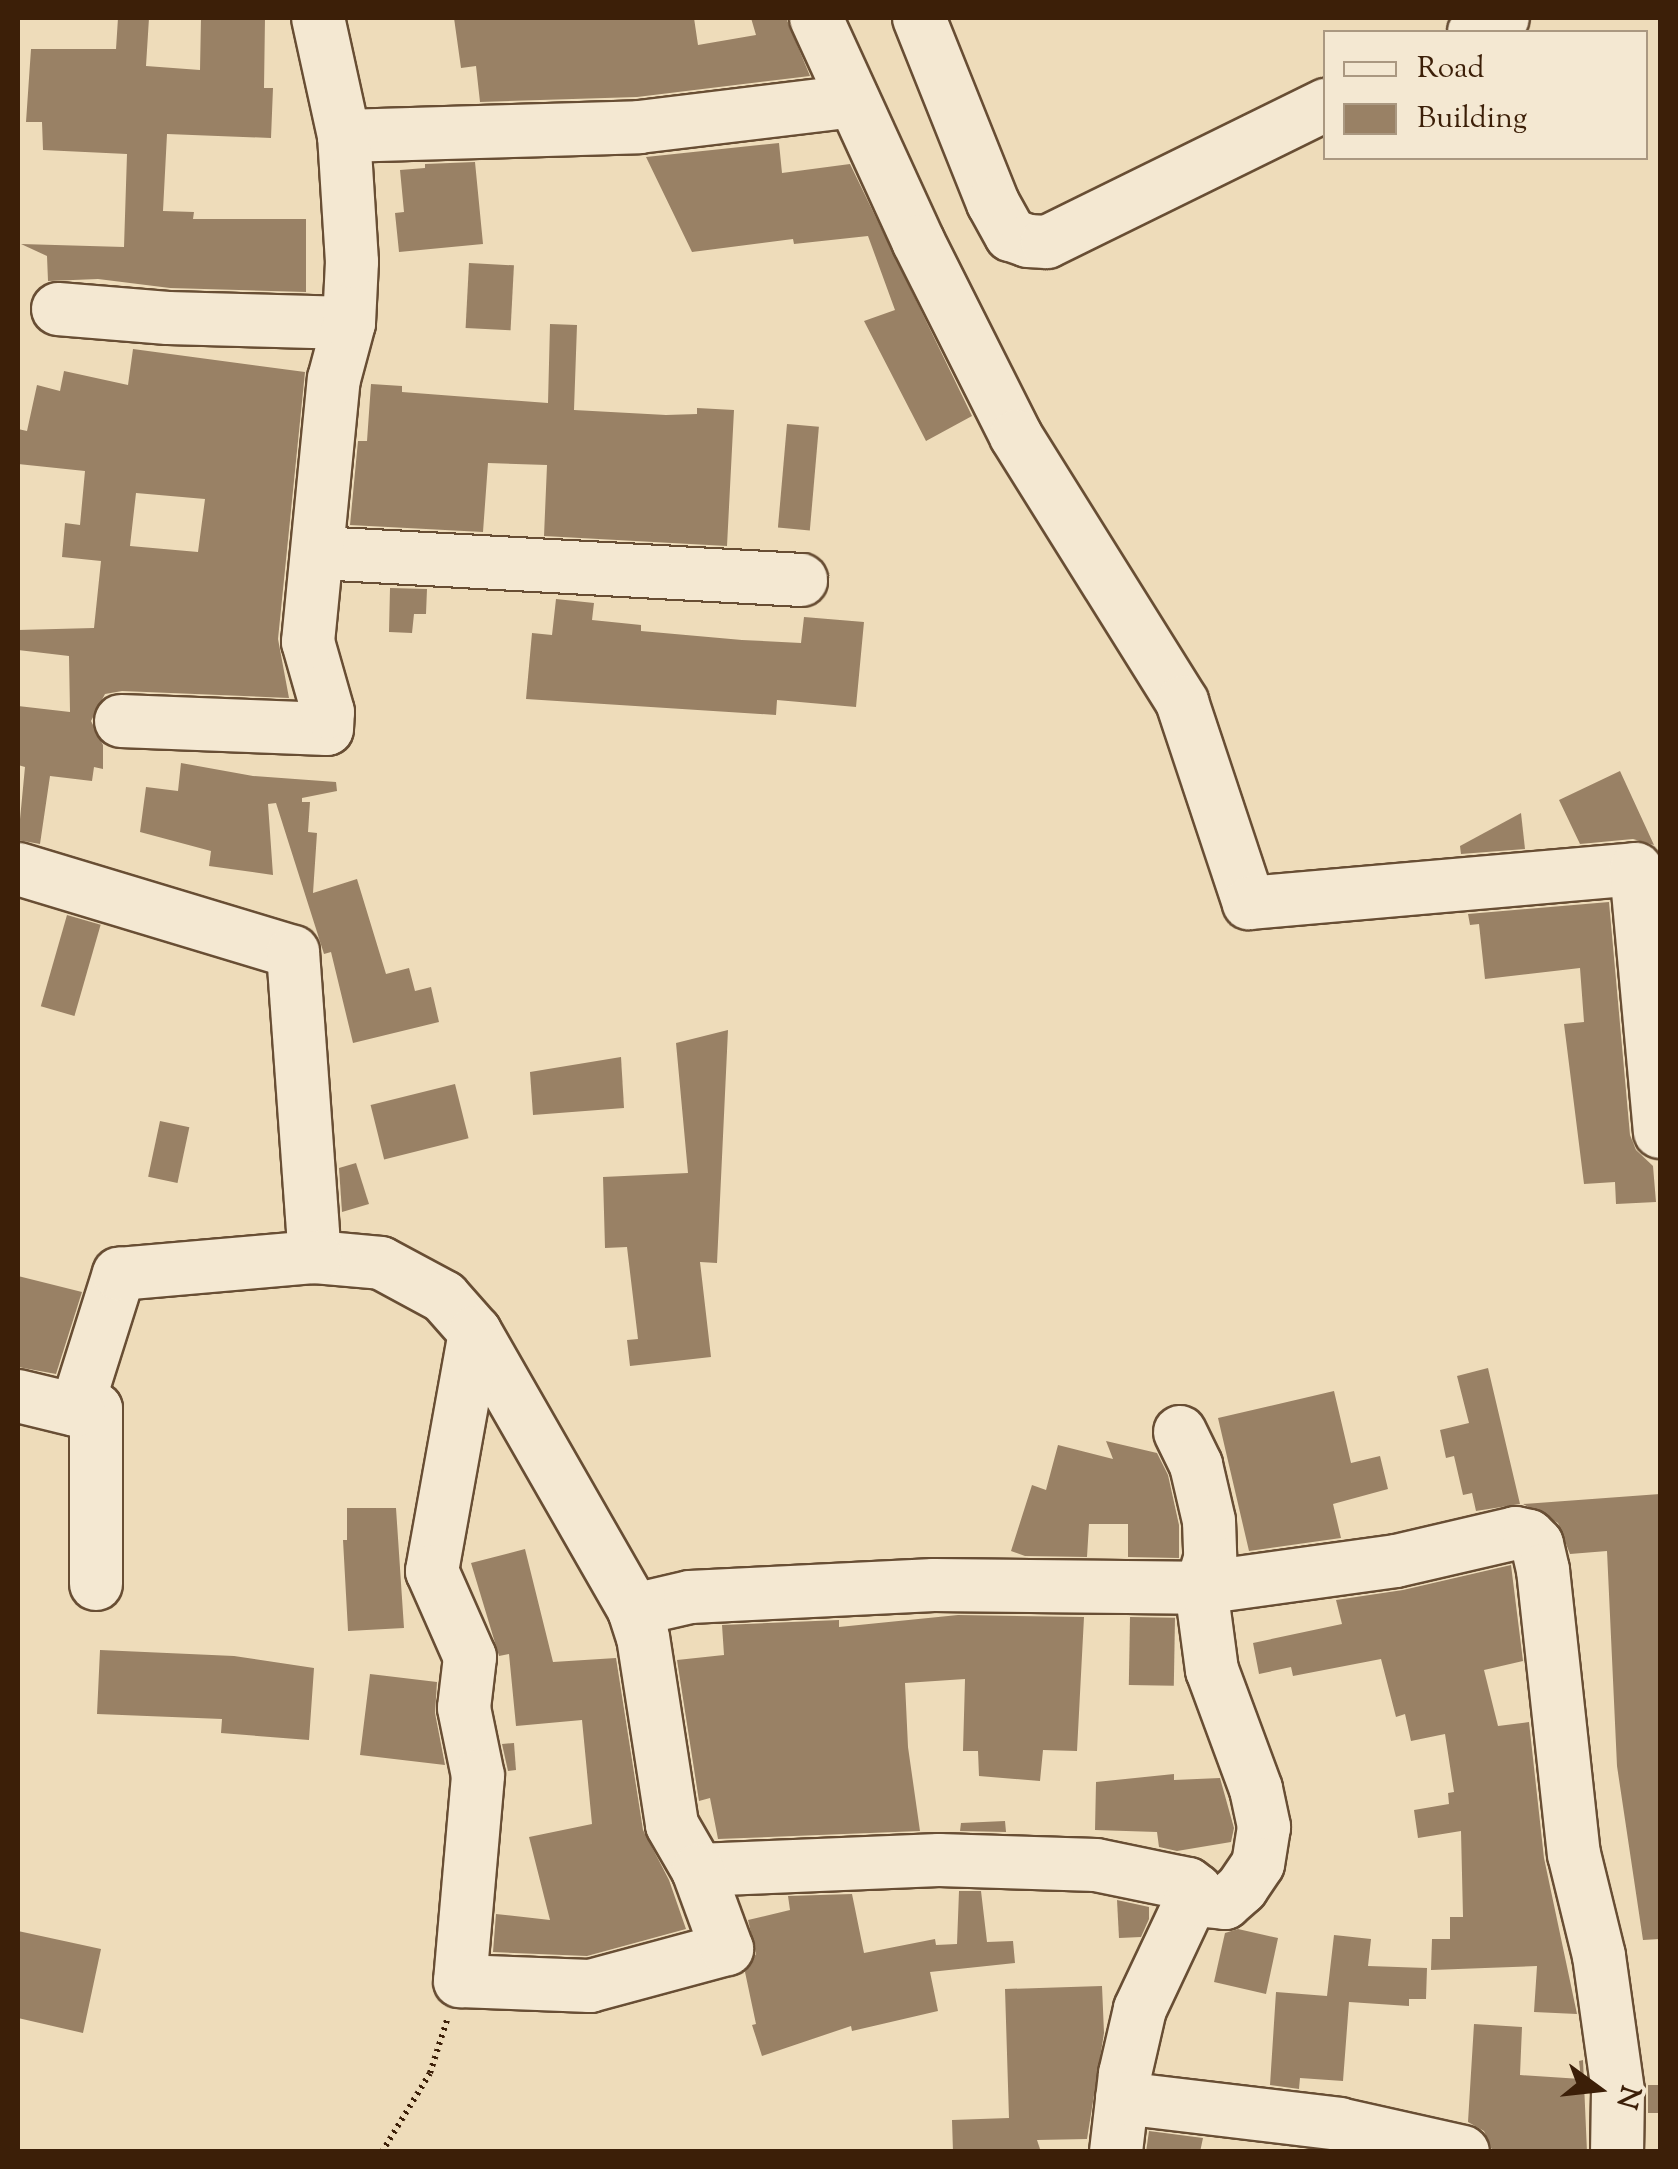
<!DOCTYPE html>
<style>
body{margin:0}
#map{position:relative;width:1678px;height:2169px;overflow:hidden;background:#eedcba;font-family:"Sorts Mill Goudy",serif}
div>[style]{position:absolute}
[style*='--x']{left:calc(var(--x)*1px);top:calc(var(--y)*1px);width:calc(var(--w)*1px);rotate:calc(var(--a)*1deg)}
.building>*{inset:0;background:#998165;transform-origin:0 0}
.path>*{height:6px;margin-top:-3px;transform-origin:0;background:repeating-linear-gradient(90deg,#3c1f08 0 2.5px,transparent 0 7.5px)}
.roads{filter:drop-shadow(2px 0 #684e34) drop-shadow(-2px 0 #684e34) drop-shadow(0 2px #684e34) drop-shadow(0 -2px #684e34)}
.minor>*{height:52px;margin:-26px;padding:0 26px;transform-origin:26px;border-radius:26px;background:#f4e8d2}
span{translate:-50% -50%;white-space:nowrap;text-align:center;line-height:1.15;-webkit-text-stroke:10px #f4e8d2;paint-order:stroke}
.frame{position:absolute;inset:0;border:20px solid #3c1f08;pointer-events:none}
.legend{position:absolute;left:1323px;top:30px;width:325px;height:130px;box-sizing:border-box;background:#f4e8d2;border:2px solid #aa9881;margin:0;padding:12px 18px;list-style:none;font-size:30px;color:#3c1f08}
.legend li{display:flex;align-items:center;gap:20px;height:50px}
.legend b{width:50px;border:2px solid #aa9881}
.north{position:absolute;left:1548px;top:2039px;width:100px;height:100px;-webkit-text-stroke:8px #f4e8d2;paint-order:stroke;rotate:105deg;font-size:28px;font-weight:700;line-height:40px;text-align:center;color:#3c1f08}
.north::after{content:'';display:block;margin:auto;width:35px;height:45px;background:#3c1f08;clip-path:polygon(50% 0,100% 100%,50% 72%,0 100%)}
</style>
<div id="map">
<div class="building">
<div style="clip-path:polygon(118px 18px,149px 18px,146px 66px,200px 70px,201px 18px,265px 18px,264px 88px,273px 88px,271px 138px,167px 134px,163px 211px,194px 212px,193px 219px,306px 219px,306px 292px,170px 288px,98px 279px,48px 281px,47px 256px,21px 244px,124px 247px,127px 154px,43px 150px,42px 122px,26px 122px,31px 49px,116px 49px)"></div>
<div style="clip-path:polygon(454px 18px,694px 18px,698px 45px,756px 35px,751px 18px,786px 18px,810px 76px,637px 97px,480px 102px,476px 66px,461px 68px)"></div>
<div style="clip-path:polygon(779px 143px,782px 173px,850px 164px,972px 416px,926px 441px,864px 321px,895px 310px,868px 236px,794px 244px,793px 239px,692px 252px,646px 157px)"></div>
<div style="clip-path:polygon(475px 162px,483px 244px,399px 252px,395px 213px,404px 212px,400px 170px,425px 168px,425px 164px)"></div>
<div style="left:469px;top:263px;width:45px;height:65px;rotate:3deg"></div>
<div style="clip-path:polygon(550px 324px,577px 325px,574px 410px,666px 415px,697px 414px,697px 408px,734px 410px,727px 546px,544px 536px,547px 465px,488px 463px,483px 532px,350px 525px,358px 441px,367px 441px,371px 384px,402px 386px,402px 392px,548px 403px)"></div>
<div style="clip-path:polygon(evenodd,133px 349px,305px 372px,278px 639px,289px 698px,122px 691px,105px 694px,91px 721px,103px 745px,103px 769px,94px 767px,92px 781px,50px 776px,40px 844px,18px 840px,25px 767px,18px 765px,18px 706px,70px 712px,69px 656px,18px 650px,18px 630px,94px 628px,101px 561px,62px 557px,65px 523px,80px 525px,85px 471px,18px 464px,18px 429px,27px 431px,37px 385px,60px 391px,64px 371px,128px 385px,133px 349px,136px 493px,205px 499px,198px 552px,130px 546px,136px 493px)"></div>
<div style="left:787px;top:424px;width:32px;height:104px;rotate:5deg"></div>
<div style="clip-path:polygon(390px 588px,427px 589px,426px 614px,414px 614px,412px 633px,389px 632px)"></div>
<div style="clip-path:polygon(556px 599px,594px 603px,592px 620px,641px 625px,641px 631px,742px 640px,801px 643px,804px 617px,864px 622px,856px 707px,777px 700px,776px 715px,526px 699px,532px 633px,552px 635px)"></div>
<div style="clip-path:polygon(181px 763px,253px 776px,336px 782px,337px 791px,302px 798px,302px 802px,310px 802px,308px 832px,317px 833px,313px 893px,357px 879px,386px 974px,409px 968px,415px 991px,431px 987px,439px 1022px,353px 1043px,331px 952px,324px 954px,276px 803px,268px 804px,273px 875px,209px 866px,211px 851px,140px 832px,146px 787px,178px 791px)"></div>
<div style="clip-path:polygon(1620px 771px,1654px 845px,1633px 839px,1580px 844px,1559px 800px)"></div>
<div style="clip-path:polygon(1521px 813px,1525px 849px,1461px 854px,1460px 846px)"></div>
<div style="clip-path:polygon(1609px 902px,1630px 1135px,1636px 1150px,1653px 1166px,1656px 1202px,1616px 1204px,1615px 1182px,1584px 1184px,1564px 1024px,1584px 1022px,1580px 968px,1485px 979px,1479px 924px,1470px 925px,1468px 914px)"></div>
<div style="left:67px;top:915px;width:35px;height:95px;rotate:16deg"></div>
<div style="clip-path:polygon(728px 1030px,717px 1263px,700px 1262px,711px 1357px,630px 1366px,627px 1340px,638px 1339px,627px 1247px,605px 1248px,603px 1177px,688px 1173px,676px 1043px)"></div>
<div style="clip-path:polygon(621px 1057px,624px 1108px,533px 1115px,530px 1072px)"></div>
<div style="left:455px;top:1084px;width:56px;height:87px;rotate:76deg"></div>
<div style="left:160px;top:1121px;width:30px;height:57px;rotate:12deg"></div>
<div style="clip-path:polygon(356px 1163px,369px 1204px,342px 1212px,339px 1168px)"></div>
<div style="clip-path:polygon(18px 1276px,82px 1292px,56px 1374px,18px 1367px)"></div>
<div style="clip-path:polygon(1488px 1368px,1520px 1504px,1476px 1511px,1472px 1493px,1463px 1495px,1454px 1456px,1446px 1458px,1440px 1430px,1469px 1423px,1457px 1376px)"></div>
<div style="clip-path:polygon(1334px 1391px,1351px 1463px,1380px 1456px,1388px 1489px,1333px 1504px,1341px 1538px,1249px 1551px,1218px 1418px)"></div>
<div style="clip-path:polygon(1106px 1441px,1157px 1453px,1168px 1475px,1179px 1525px,1179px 1558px,1128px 1557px,1128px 1524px,1089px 1524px,1087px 1557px,1025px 1556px,1011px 1551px,1032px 1485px,1046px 1490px,1058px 1445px,1113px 1459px)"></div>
<div style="clip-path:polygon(1660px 1494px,1660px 1939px,1643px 1940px,1617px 1766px,1607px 1551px,1570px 1554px,1558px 1523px,1523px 1504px)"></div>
<div style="clip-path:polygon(347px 1508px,396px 1508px,404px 1628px,348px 1631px,343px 1540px,347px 1540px)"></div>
<div style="clip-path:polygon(525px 1549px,553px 1662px,616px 1658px,643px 1830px,669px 1880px,686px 1929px,587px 1956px,493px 1952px,496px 1914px,550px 1920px,529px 1837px,592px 1824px,582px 1720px,516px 1726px,509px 1654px,499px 1656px,471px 1563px)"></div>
<div style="clip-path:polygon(1511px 1565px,1523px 1661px,1484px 1670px,1498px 1726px,1529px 1722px,1544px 1858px,1577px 2014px,1534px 2012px,1537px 1966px,1431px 1970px,1432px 1939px,1450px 1939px,1450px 1917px,1463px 1917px,1461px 1831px,1418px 1838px,1414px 1810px,1449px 1804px,1448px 1793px,1454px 1792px,1445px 1734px,1411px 1741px,1405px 1714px,1396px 1717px,1381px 1659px,1293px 1676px,1291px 1667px,1259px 1674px,1253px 1643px,1342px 1624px,1336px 1600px,1403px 1590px)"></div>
<div style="clip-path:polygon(958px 1615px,1084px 1617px,1077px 1751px,1043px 1750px,1040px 1781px,979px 1776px,978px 1751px,963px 1751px,965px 1679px,905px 1683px,908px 1747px,920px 1831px,718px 1839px,710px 1798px,699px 1801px,677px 1660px,724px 1655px,722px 1625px,839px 1620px,839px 1627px)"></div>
<div style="left:1130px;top:1617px;width:45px;height:68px;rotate:1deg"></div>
<div style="clip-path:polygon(100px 1650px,234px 1656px,314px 1668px,309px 1740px,221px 1733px,222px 1719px,97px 1714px)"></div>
<div style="clip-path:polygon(370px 1674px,437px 1682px,435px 1713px,445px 1765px,360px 1755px)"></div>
<div style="clip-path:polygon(514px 1743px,516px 1770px,508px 1771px,502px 1744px)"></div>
<div style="clip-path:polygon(1174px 1774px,1174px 1780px,1220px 1778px,1234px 1828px,1231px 1842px,1177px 1851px,1159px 1847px,1157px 1832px,1095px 1830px,1096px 1782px)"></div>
<div style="clip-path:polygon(1005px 1821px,1006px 1832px,960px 1831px,961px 1823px)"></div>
<div style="clip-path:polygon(959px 1891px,981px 1891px,987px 1942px,1013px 1941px,1015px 1963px,930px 1972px,938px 2011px,852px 2031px,851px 2026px,762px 2056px,752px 2025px,756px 2024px,745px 1972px,756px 1954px,748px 1920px,790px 1910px,788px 1896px,852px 1894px,864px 1953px,935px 1939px,936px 1945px,957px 1944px)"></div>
<div style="clip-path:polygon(1117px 1900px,1149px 1907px,1149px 1919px,1141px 1937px,1119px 1938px)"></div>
<div style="clip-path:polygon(1238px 1929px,1278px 1938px,1266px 1994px,1214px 1982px,1225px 1933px)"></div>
<div style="clip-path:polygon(18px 1931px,101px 1949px,83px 2033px,18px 2018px)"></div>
<div style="clip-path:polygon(1334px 1935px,1371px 1939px,1368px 1966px,1427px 1968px,1426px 1999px,1409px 1999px,1409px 2006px,1349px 2002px,1343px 2081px,1300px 2078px,1299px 2089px,1270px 2085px,1276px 1992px,1327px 1996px)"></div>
<div style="clip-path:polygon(1102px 1986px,1104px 2033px,1087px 2139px,1037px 2140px,1041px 2152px,953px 2152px,952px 2120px,1009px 2118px,1005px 1989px)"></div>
<div style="clip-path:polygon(1474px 2024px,1522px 2027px,1520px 2075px,1581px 2079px,1579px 2061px,1583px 2060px,1587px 2152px,1492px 2150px,1484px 2131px,1468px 2122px)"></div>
<div style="left:1660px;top:2085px;width:28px;height:12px;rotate:90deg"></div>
<div style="clip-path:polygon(1149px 2131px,1203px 2138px,1200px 2152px,1146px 2152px)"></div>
</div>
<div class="path">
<div style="--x:382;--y:2152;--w:92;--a:-58.7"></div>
<div style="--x:430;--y:2073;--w:56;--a:-72.2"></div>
</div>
<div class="roads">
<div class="minor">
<div style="--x:816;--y:18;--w:245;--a:65.4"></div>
<div style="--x:918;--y:241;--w:218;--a:63.3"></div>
<div style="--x:1016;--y:436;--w:314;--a:58"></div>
<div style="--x:1182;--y:702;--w:212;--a:71.6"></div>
<div style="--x:1249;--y:903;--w:388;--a:-5"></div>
<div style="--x:1636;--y:869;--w:264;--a:84.8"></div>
<div style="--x:919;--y:18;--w:199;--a:68.2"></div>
<div style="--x:993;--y:203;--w:37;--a:61"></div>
<div style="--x:1011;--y:235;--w:18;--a:19"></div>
<div style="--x:1028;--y:241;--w:19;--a:3"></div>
<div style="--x:1047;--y:242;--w:311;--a:-26.2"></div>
<div style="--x:1474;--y:32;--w:32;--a:-26"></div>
<div style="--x:344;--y:136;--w:295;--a:-1.7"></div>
<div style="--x:639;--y:127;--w:216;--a:-6.9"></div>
<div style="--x:58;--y:309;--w:110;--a:4.7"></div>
<div style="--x:168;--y:318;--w:181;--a:1.6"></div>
<div style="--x:319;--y:553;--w:483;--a:3.2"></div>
<div style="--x:121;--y:721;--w:206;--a:2.2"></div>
<div style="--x:327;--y:729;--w:17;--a:-87"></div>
<div style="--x:328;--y:712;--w:73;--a:-105.9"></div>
<div style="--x:308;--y:642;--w:264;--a:-84.4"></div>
<div style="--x:334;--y:379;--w:58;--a:-75"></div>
<div style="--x:349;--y:323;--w:61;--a:-87.2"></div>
<div style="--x:352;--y:262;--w:126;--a:-93.6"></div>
<div style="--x:344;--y:136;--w:121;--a:-102.4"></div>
<div style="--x:18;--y:869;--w:287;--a:16.8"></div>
<div style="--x:293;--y:952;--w:306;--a:85.9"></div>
<div style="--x:315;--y:1257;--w:66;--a:5.2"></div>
<div style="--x:381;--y:1263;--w:72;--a:28.4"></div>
<div style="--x:444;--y:1297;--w:47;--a:48.5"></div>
<div style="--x:475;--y:1332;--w:320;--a:60.2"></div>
<div style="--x:634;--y:1610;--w:28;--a:72"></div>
<div style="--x:643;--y:1637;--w:190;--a:81.2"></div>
<div style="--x:672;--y:1825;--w:52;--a:60"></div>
<div style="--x:698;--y:1870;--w:241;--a:-2.4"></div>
<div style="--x:939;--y:1860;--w:157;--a:1.8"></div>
<div style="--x:1096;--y:1865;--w:94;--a:11.7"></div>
<div style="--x:1188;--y:1884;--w:10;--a:37"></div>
<div style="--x:1196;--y:1890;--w:132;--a:115.2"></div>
<div style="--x:1140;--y:2009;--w:67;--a:103"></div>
<div style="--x:1125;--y:2074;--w:79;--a:96.6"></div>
<div style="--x:475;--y:1332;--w:243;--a:100.2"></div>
<div style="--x:432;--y:1571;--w:94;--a:66.2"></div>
<div style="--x:470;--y:1657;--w:51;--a:96.7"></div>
<div style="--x:464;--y:1708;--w:69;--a:78.4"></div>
<div style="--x:478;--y:1776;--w:206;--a:95"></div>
<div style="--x:460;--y:1981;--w:130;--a:2.2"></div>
<div style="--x:590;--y:1986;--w:142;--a:-15.1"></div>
<div style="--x:727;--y:1949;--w:84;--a:-110.2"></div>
<div style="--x:18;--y:1396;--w:60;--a:13.6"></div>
<div style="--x:76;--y:1410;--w:20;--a:-3"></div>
<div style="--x:96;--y:1409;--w:175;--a:90"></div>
<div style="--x:76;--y:1410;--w:143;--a:-72.5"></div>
<div style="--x:119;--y:1274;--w:197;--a:-5"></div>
<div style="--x:1180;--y:1432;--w:37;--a:64"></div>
<div style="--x:1196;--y:1465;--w:57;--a:76.9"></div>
<div style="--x:1209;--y:1521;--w:38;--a:88"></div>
<div style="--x:1210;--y:1559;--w:30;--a:107"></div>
<div style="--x:1201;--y:1588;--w:83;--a:82.4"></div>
<div style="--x:1212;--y:1670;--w:127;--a:69.7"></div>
<div style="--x:1256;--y:1789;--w:39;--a:78"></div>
<div style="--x:1264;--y:1827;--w:37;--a:99"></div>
<div style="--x:1258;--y:1864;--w:29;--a:124"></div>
<div style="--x:1242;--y:1888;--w:23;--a:139"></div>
<div style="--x:1225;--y:1903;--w:30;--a:-174"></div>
<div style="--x:634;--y:1610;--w:57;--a:-13.1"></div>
<div style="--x:690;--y:1597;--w:244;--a:-2.8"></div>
<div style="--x:934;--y:1585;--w:267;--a:0.6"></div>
<div style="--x:1201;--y:1588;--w:197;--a:-7.9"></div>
<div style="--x:1396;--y:1561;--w:123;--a:-13.1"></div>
<div style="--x:1516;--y:1533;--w:13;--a:13"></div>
<div style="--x:1529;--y:1536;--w:11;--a:45"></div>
<div style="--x:1537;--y:1544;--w:27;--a:77"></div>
<div style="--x:1543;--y:1570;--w:286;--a:83.8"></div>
<div style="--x:1574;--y:1854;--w:105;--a:76.2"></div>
<div style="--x:1599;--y:1956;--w:136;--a:82"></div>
<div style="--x:1618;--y:2091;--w:61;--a:90.9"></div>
<div style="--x:1122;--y:2098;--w:219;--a:6.8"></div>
<div style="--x:1339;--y:2124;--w:127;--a:12.7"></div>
</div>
</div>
<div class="frame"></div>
<ul class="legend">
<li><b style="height:12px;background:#f4e8d2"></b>Road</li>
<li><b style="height:28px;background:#998165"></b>Building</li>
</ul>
<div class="north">N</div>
</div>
